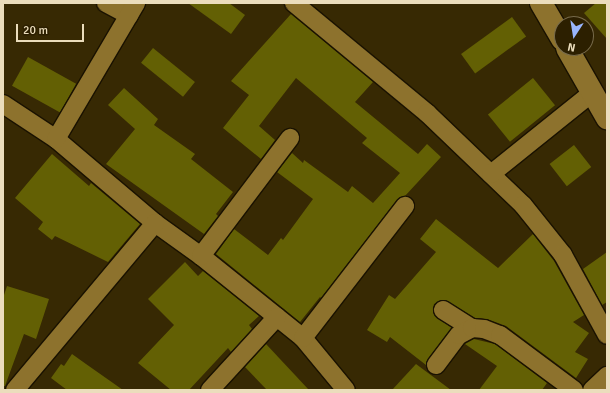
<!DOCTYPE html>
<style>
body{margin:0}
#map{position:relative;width:610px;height:393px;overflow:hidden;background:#372903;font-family:Signika,sans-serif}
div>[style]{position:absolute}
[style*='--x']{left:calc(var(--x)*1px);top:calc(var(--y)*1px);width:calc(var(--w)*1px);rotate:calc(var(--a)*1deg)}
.building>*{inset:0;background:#636004;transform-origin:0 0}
.roads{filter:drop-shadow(1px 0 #1a1201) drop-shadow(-1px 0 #1a1201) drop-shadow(0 1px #1a1201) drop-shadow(0 -1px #1a1201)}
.minor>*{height:18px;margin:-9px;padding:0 9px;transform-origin:9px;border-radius:9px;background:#8d722d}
.tertiary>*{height:22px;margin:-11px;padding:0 11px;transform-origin:11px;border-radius:11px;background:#8d722d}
span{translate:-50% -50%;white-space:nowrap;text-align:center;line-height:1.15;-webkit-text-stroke:3px #2c1f00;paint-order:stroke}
.frame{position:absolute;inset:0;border:4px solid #ebddbc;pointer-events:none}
.north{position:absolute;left:554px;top:16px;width:40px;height:40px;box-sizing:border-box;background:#2c1f00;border:1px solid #786b4b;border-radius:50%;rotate:192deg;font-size:11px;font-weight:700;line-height:16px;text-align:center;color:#ebddbc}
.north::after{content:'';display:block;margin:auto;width:14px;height:18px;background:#99b5fd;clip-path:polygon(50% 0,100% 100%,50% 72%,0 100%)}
.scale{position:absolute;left:16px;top:24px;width:68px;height:18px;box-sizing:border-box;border:2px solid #ebddbc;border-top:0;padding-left:5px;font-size:12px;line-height:14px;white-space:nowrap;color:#ebddbc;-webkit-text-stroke:3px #2c1f00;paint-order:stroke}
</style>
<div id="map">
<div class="building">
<div style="clip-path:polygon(188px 3px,229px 3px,245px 15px,231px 34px)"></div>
<div style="clip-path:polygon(596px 3px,607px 3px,607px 39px,584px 13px)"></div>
<div style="clip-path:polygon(291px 14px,373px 82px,355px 102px,418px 154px,427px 144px,441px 157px,405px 196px,397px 200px,321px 298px,320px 297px,300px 322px,216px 254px,234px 229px,268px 255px,281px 238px,283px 240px,313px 199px,277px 172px,292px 153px,303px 163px,304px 160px,348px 192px,352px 186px,373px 203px,400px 173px,362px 143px,367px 138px,296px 78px,259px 126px,275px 140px,261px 159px,223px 128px,249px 95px,231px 81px)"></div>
<div style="left:512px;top:17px;width:24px;height:63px;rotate:54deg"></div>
<div style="left:153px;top:48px;width:54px;height:19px;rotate:39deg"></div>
<div style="left:28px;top:57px;width:55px;height:33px;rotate:29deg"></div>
<div style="left:533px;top:78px;width:35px;height:58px;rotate:51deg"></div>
<div style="clip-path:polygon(124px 88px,158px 119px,154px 125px,195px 154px,191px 159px,233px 192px,216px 214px,218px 216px,204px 234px,106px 164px,135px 129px,108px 105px)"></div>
<div style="left:574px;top:145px;width:28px;height:31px;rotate:52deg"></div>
<div style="clip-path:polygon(52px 154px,89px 186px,91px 183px,140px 224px,108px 262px,55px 236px,52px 240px,38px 229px,43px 222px,15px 198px)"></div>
<div style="clip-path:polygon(436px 219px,498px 268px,533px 234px,554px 261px,584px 315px,573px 322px,589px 333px,575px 352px,588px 359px,576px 378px,506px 326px,487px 319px,475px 318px,444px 300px,434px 304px,433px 309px,434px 315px,452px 328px,428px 359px,426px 365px,390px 337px,387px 342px,367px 330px,389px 295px,395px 299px,436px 252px,420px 239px)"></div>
<div style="clip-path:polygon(607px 252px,607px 302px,602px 305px,583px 269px)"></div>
<div style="clip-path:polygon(185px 262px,198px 276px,203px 271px,259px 316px,249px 325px,252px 329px,231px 352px,228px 348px,189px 390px,171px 390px,138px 363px,174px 325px,148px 299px)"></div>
<div style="clip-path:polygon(7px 286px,49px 299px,36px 339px,24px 334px,5px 386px,3px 386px,3px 298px)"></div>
<div style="clip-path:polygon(474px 339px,495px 344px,547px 383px,542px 390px,479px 390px,497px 366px,465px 344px)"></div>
<div style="clip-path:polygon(266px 344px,309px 390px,267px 390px,245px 367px)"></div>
<div style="clip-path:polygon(72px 354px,86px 364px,123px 390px,67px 390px,51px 378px,61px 364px,64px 366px)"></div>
<div style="clip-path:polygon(416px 364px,451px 390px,392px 390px)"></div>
</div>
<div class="roads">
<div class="minor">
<div style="--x:106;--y:3;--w:26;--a:28"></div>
<div style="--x:294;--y:3;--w:173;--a:39.6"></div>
<div style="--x:427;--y:113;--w:133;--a:43.8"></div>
<div style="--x:523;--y:205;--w:64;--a:51.3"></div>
<div style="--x:563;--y:255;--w:91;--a:61.2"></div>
<div style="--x:3;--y:104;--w:64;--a:33.4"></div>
<div style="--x:56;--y:139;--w:130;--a:40.3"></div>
<div style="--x:155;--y:223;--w:57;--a:35.7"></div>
<div style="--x:201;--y:256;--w:131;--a:38.8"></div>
<div style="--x:303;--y:338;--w:67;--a:50.4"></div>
<div style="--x:56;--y:139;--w:158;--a:-59.5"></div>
<div style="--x:491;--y:174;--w:131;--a:-38.8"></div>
<div style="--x:201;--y:256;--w:148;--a:-53"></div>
<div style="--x:443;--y:310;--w:34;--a:32"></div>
<div style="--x:303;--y:338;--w:167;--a:-52.3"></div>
<div style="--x:436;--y:365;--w:38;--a:-53"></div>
<div style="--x:459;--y:335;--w:15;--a:-28"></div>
<div style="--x:472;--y:328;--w:12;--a:5"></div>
<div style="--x:484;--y:329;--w:17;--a:21"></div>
<div style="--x:500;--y:335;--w:92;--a:36.6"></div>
<div style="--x:15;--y:390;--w:218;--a:-50"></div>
<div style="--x:210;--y:390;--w:99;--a:-47.5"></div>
<div style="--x:592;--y:390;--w:21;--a:-43"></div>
</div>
<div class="tertiary">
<div style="--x:541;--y:3;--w:42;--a:59.7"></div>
<div style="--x:567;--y:48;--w:81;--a:60.3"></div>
</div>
</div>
<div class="frame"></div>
<div class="north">N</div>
<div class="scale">20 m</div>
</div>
